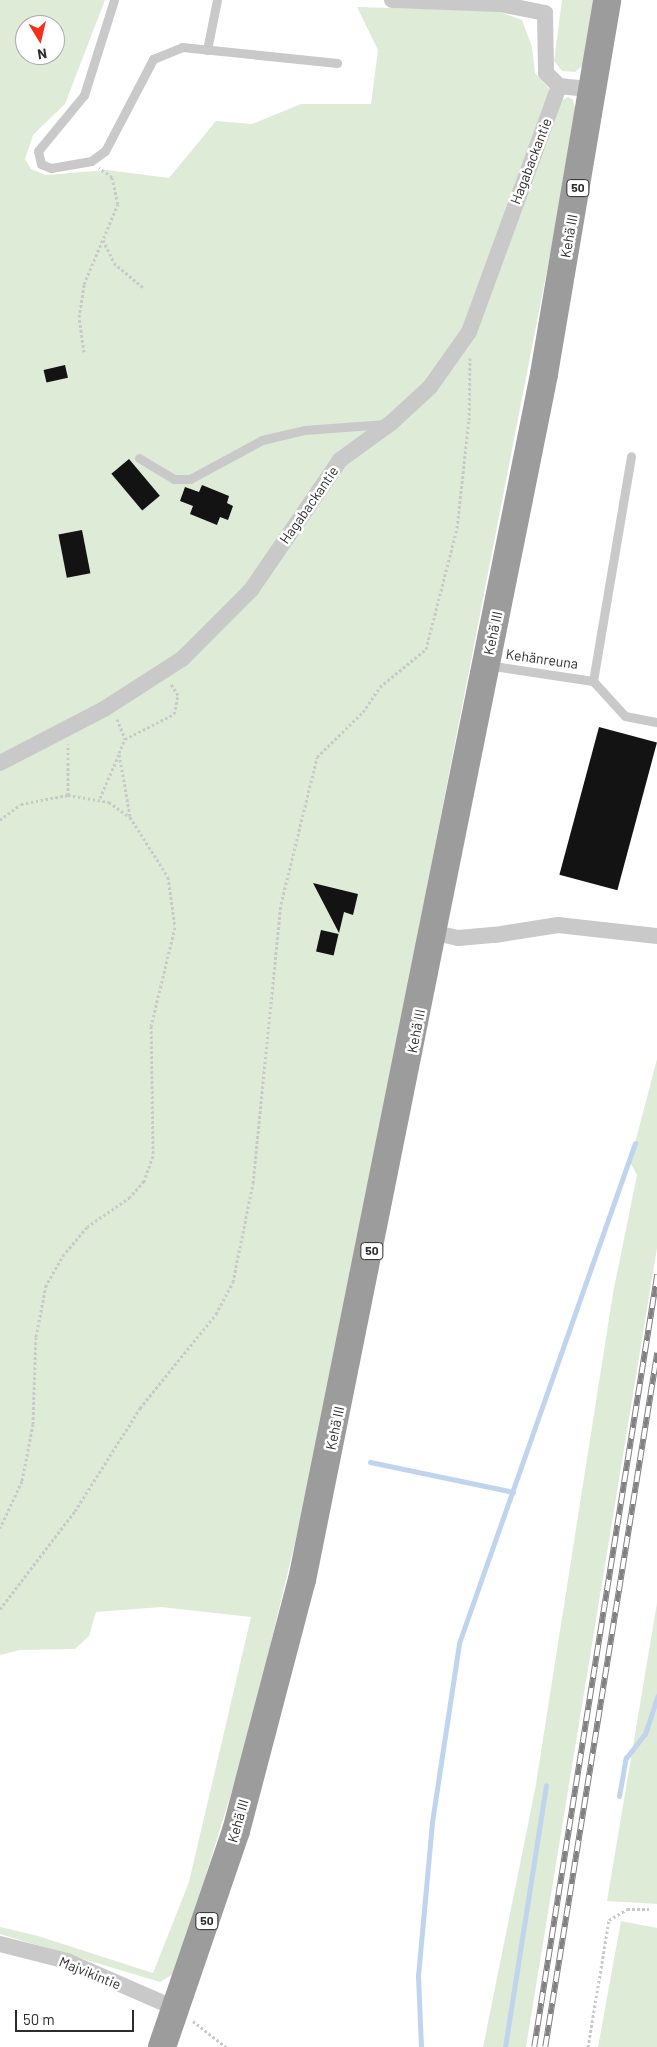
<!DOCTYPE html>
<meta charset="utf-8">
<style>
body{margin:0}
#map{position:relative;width:657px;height:2047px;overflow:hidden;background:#fff;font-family:Barlow,sans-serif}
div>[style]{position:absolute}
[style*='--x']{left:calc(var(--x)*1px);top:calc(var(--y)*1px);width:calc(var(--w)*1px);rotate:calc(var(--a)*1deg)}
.green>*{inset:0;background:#deebd7}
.stream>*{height:5px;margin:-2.5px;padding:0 2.5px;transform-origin:2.5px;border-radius:2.5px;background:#c0d4ee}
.building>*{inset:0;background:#131313;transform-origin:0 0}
.path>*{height:3px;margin-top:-1.5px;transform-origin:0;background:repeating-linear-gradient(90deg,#c9c9c9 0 2.5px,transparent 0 5px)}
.service>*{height:9px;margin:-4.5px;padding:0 4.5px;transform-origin:4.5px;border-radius:4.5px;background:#c9c9c9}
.minor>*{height:16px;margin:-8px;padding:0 8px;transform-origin:8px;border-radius:8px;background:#c9c9c9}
.trunk>*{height:28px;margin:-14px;padding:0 14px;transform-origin:14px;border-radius:14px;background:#9c9c9c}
.rail>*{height:5.5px;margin-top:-2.75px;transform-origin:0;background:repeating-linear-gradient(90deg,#fff 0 11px,#818181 0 22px);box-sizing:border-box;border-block:1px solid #818181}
span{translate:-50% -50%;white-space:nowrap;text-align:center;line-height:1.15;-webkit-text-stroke:5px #fff;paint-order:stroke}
.shield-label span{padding:1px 4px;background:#fff;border:1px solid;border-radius:4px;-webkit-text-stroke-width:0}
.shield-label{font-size:12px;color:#2c2c2c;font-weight:700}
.street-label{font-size:14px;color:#2c2c2c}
.north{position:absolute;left:15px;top:15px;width:50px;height:50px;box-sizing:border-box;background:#fff;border:1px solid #ababab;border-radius:50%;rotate:171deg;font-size:14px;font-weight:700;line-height:20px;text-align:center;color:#2c2c2c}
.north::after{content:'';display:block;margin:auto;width:18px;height:22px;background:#f62f1a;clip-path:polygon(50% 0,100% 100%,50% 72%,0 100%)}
.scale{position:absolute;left:15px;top:2010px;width:119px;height:22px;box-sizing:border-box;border:2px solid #2c2c2c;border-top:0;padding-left:6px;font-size:15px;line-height:18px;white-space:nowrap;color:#2c2c2c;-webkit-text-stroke:4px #fff;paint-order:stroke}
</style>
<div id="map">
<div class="green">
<div style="clip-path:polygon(evenodd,0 0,105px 0,65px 104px,33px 135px,25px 159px,31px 169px,46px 175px,107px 170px,169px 178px,216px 121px,252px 124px,301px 104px,371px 104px,378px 50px,357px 7px,497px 11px,522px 20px,532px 47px,535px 73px,560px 101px,568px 97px,573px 100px,577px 116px,318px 1447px,247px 1742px,176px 1972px,160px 1982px,0 1934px,0 1927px,38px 1936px,153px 1973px,189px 1882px,251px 1617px,161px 1607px,96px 1612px,89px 1636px,75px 1649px,20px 1650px,0 1655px,0 0,25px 25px,55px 25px,55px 55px,25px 55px,25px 25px)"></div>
<div style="clip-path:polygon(562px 0,594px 0,586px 63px,575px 72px,562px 71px,554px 61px)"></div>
<div style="clip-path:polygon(657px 1059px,657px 1248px,526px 2047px,483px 2047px,535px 1790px,613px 1293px,637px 1175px,630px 1162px)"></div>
<div style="clip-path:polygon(657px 1603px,657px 1904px,607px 1901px,608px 1895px)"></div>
<div style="clip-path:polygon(621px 1921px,657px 1928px,657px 2047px,598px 2047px)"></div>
</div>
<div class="stream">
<div style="--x:370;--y:1462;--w:146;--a:11.8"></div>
<div style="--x:619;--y:1796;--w:39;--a:-80"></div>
<div style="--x:626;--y:1758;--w:31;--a:-52"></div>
<div style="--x:645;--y:1734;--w:40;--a:-72"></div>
<div style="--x:421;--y:2047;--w:71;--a:-92.4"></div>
<div style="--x:418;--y:1976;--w:155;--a:-84.8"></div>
<div style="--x:432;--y:1822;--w:181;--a:-81.4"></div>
<div style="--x:459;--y:1643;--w:530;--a:-70.61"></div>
<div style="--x:505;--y:2047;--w:265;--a:-81.1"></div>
</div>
<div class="building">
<div style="left:65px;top:365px;width:13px;height:22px;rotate:77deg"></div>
<div style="left:129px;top:459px;width:48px;height:23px;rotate:50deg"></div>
<div style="clip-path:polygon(202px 485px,229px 496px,227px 503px,233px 506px,228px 520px,220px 517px,217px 525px,190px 514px,193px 506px,180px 501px,185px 487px,199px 492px)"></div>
<div style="left:82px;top:530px;width:44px;height:24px;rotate:79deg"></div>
<div style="left:599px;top:727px;width:60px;height:153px;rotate:15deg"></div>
<div style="clip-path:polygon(313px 883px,358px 894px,353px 915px,344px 912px,339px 933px)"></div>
<div style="left:321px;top:930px;width:18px;height:22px;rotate:13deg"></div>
</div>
<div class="path">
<div style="--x:103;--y:240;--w:25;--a:64"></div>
<div style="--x:114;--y:263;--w:39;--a:40"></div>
<div style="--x:84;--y:352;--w:35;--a:-98"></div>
<div style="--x:79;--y:317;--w:33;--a:-81"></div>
<div style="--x:84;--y:284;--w:87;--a:-67"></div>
<div style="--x:118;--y:204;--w:28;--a:-103"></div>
<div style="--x:112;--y:177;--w:16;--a:-145"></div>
<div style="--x:117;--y:719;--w:22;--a:68"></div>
<div style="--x:68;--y:795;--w:51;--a:-90"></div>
<div style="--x:100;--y:798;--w:48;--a:-66.6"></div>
<div style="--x:130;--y:816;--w:64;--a:-99.9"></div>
<div style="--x:119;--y:753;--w:15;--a:-67"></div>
<div style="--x:125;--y:739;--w:55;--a:-27"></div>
<div style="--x:174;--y:714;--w:19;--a:-78"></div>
<div style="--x:178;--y:695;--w:13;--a:-122"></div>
<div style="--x:0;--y:820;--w:26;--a:-37"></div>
<div style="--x:21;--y:804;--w:48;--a:-10.8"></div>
<div style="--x:68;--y:795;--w:42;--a:9.7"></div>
<div style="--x:109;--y:802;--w:26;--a:36"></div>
<div style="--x:130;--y:817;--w:71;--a:57.7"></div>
<div style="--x:168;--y:877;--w:50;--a:82"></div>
<div style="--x:175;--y:927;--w:102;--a:103.6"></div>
<div style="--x:151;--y:1026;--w:130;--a:89.1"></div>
<div style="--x:153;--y:1156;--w:27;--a:110"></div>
<div style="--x:144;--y:1181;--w:21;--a:131"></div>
<div style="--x:130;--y:1197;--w:52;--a:145.1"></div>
<div style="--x:87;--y:1227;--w:35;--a:130"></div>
<div style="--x:64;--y:1254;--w:36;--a:120"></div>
<div style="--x:46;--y:1285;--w:53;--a:100.9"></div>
<div style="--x:36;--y:1337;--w:87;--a:92"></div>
<div style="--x:33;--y:1424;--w:58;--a:100.9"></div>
<div style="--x:22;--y:1481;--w:52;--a:115.1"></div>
<div style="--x:0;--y:1609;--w:123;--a:-52.6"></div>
<div style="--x:75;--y:1511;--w:122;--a:-57.7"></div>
<div style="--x:140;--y:1408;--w:121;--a:-51"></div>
<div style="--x:216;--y:1314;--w:36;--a:-62"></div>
<div style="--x:233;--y:1282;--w:101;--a:-78.6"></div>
<div style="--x:253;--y:1183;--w:280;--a:-84.3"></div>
<div style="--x:281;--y:904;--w:151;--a:-76.2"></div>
<div style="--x:317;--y:757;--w:64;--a:-44.4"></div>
<div style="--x:363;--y:712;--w:30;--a:-56"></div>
<div style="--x:380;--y:687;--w:60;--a:-39.6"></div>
<div style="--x:426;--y:649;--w:125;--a:-75.6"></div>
<div style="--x:457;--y:528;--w:109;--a:-83.7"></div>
<div style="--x:469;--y:420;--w:62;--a:-89.1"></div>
<div style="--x:193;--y:2021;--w:42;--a:38.2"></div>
<div style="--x:588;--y:2047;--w:129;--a:-80.6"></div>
<div style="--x:609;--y:1920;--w:21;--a:-31"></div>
<div style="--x:627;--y:1909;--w:22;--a:0"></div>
</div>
<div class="service">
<div style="--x:114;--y:0;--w:100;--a:107.5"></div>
<div style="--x:84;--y:95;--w:72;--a:129.4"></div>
<div style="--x:38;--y:151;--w:13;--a:77"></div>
<div style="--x:41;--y:164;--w:11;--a:22"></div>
<div style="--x:51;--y:168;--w:41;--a:-9.9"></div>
<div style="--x:91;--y:161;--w:17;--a:-36"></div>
<div style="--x:105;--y:151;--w:104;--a:-62.4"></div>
<div style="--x:153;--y:59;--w:31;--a:-22"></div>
<div style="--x:182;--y:47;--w:156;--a:5.9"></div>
<div style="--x:207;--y:50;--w:51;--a:-78.7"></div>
<div style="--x:139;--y:458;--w:41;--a:31"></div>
<div style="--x:174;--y:479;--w:16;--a:0"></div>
<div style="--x:190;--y:479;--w:82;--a:-28.4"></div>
<div style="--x:262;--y:440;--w:43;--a:-13.4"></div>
<div style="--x:304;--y:430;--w:82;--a:-4.2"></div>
<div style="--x:487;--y:665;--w:107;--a:8.6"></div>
<div style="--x:593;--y:681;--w:228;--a:-80.4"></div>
<div style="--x:593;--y:681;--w:47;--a:47.6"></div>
<div style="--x:625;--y:716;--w:33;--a:11"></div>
</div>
<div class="minor">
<div style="--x:392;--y:0;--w:108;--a:2.1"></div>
<div style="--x:500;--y:4;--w:46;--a:11.3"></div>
<div style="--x:545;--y:13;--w:60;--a:89"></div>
<div style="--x:546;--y:73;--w:18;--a:45"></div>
<div style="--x:559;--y:86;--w:36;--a:6"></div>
<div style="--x:0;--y:763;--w:117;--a:-27.4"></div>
<div style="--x:104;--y:709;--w:93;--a:-32.7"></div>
<div style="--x:182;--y:659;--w:98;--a:-45"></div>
<div style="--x:251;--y:590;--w:158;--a:-55.6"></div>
<div style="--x:340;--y:460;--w:63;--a:-36"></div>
<div style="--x:391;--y:423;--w:53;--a:-42.7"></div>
<div style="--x:430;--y:387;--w:67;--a:-54.7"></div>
<div style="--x:469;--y:332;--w:262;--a:-69.9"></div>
<div style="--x:435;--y:933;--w:24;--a:12"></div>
<div style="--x:458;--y:938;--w:37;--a:-5"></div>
<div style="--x:495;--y:935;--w:64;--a:-9"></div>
<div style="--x:558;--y:925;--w:100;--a:6.3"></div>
<div style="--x:0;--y:1944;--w:69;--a:14.2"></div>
<div style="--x:67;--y:1961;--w:120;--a:23.6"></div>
</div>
<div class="trunk">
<div style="--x:162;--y:2047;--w:228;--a:-71.1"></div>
<div style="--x:236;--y:1831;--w:260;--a:-75.3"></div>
<div style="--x:302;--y:1580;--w:1230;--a:-78.65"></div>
<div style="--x:544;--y:374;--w:379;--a:-80.4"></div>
</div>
<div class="rail">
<div style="--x:534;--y:2047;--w:782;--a:-80.95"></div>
<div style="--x:545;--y:2047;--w:703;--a:-80.83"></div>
</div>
<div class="shield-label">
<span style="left:578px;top:188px">50</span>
<span style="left:372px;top:1251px">50</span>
<span style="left:207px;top:1921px">50</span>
</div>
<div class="street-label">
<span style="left:531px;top:161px;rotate:-69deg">Hagabackantie</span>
<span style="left:569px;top:236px;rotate:-80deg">Kehä III</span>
<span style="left:309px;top:505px;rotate:-55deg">Hagabackantie</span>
<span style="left:493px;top:633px;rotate:-78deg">Kehä III</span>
<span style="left:542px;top:659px;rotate:8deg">Kehänreuna</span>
<span style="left:416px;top:1031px;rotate:-79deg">Kehä III</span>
<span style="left:335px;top:1428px;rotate:-78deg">Kehä III</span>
<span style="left:238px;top:1821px;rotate:-74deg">Kehä III</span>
<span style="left:90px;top:1973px;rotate:22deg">Majvikintie</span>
</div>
<div class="north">N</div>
<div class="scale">50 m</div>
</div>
